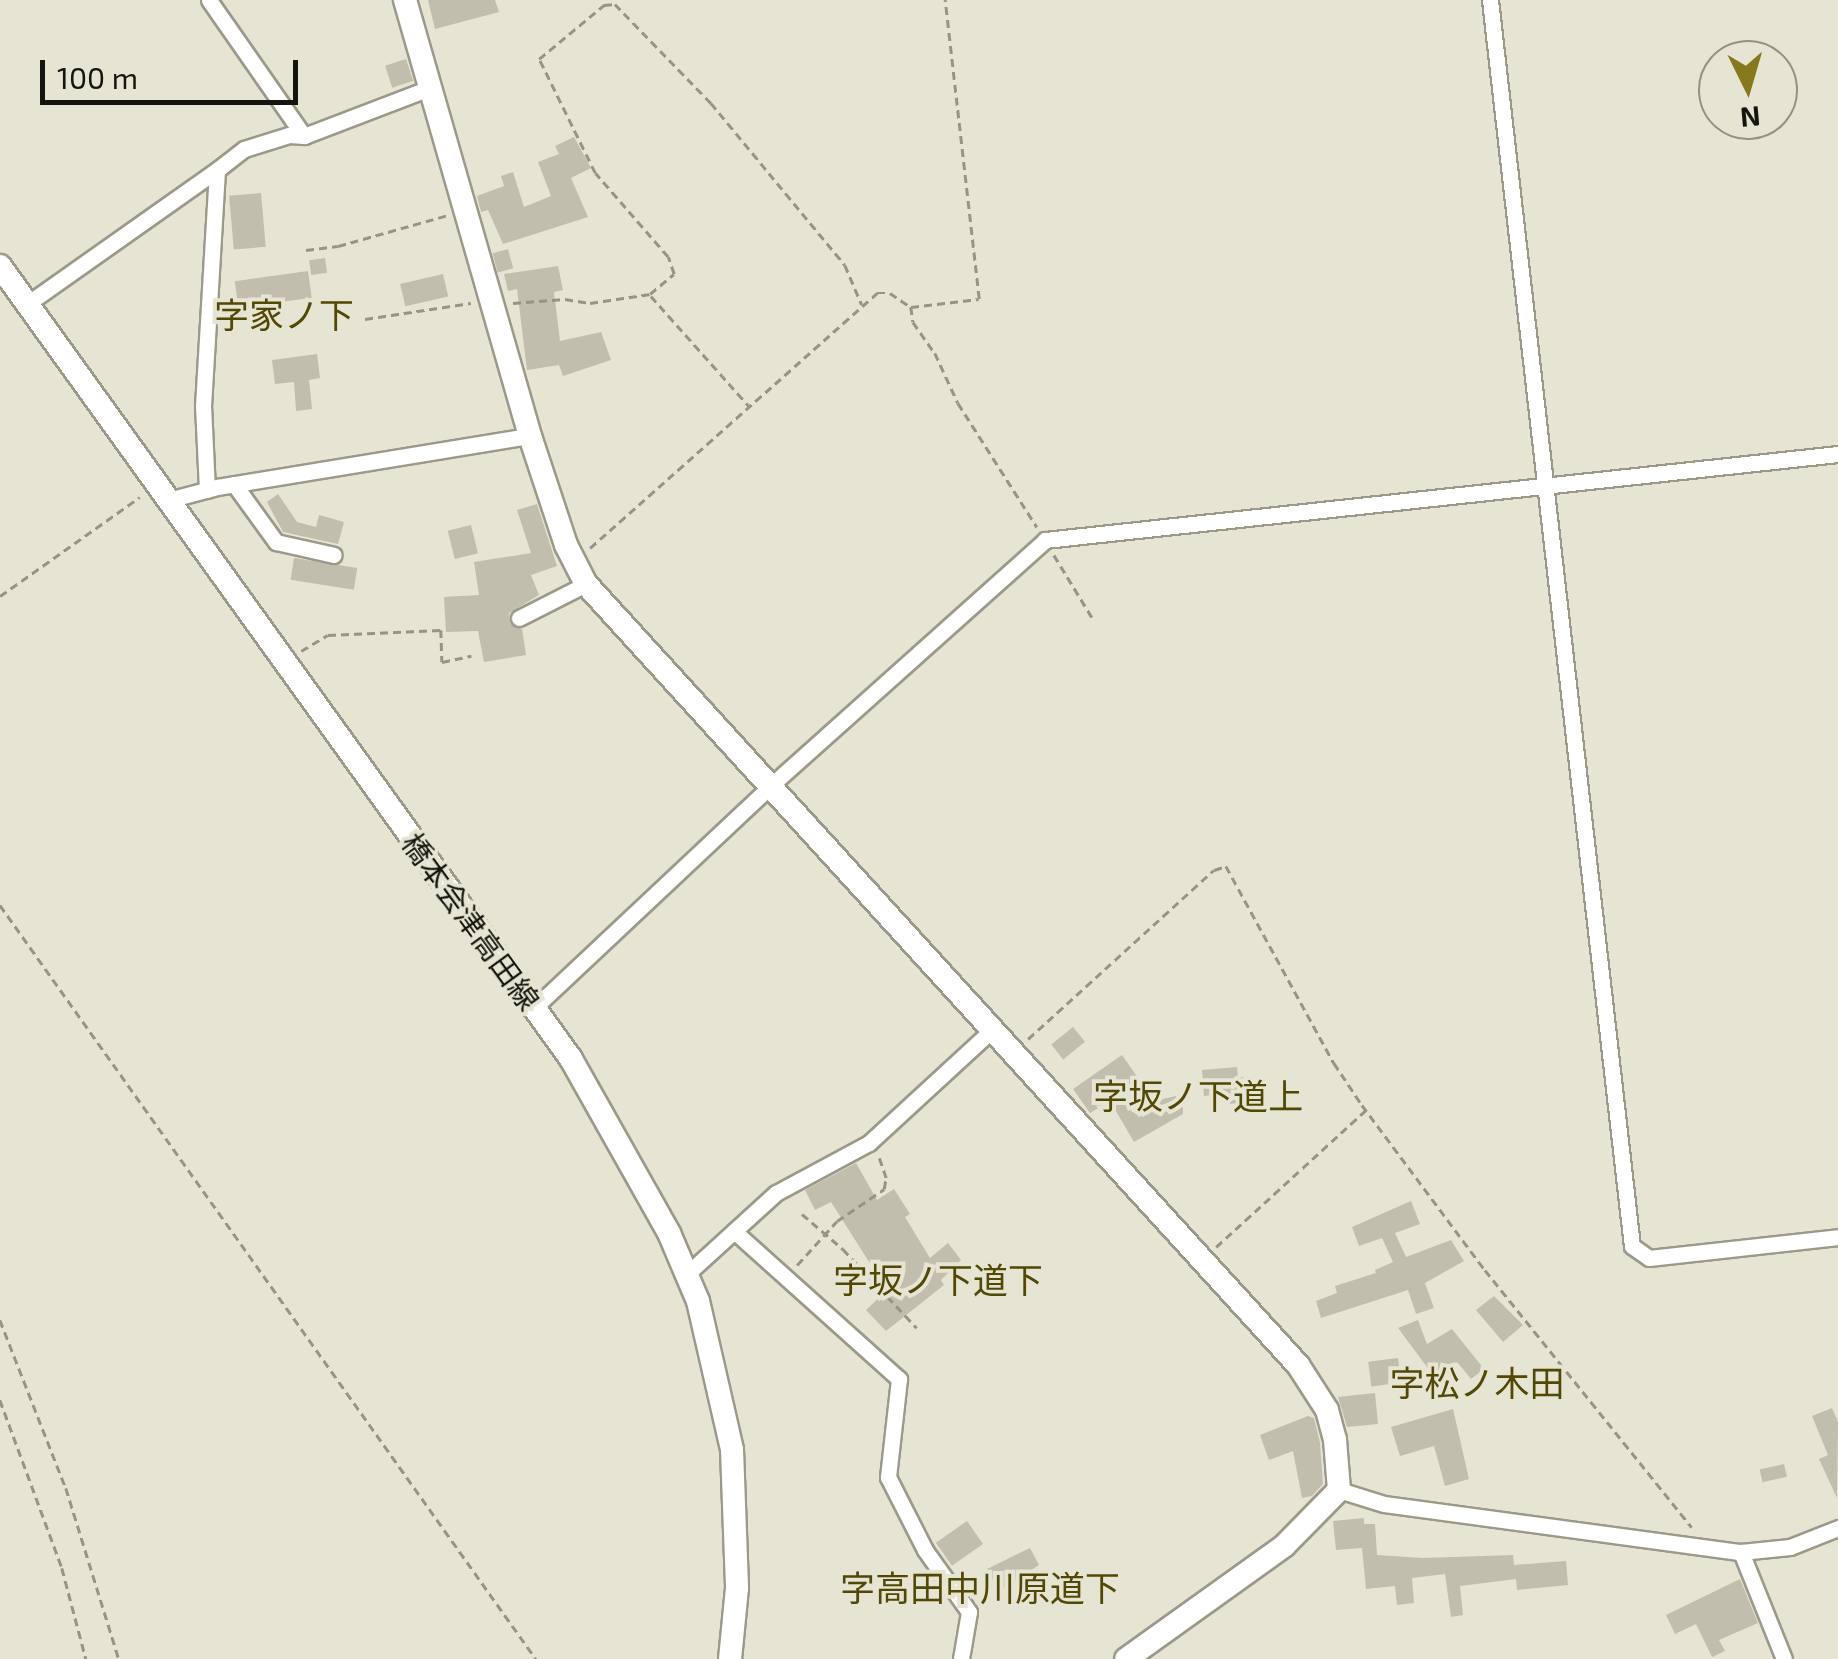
<!DOCTYPE html>
<meta charset="utf-8">
<style>
body{margin:0}
#map{position:relative;width:1838px;height:1659px;overflow:hidden;background:#e6e4d2;font-family:"Exo 2","Noto Sans JP",sans-serif}
div>[style]{position:absolute}
[style*='--x']{left:calc(var(--x)*1px);top:calc(var(--y)*1px);width:calc(var(--w)*1px);rotate:calc(var(--a)*1deg)}
.building>*{inset:0;background:#c1bead;transform-origin:0 0}
.path>*{height:2.5px;margin-top:-1.25px;transform-origin:0;background:repeating-linear-gradient(90deg,#969487 0 8px,transparent 0 13px)}
.roads{filter:drop-shadow(2px 0 #9c9989) drop-shadow(-2px 0 #9c9989) drop-shadow(0 2px #9c9989) drop-shadow(0 -2px #9c9989)}
.street>*{height:15px;margin:-7.5px;padding:0 7.5px;transform-origin:7.5px;border-radius:7.5px;background:#fff}
.secondary>*{height:22px;margin:-11px;padding:0 11px;transform-origin:11px;border-radius:11px;background:#fff}
span{translate:-50% -50%;white-space:nowrap;text-align:center;line-height:1.15;-webkit-text-stroke:8px #e6e4d2;paint-order:stroke}
.street-label{font-size:30px;color:#15140e}
.quarter-label{font-size:35px;color:#524806}
.north{position:absolute;left:1698px;top:40px;width:100px;height:100px;box-sizing:border-box;background:#e6e4d2;border:2px solid #929184;border-radius:50%;rotate:175deg;font-size:28px;font-weight:700;line-height:40px;text-align:center;color:#15140e}
.north::after{content:'';display:block;margin:auto;width:35px;height:45px;background:#86781c;clip-path:polygon(50% 0,100% 100%,50% 72%,0 100%)}
.scale{position:absolute;left:40px;top:60px;width:258px;height:45px;box-sizing:border-box;border:5px solid #15140e;border-top:0;padding-left:12px;font-size:30px;line-height:35px;white-space:nowrap;color:#15140e;-webkit-text-stroke:8px #e6e4d2;paint-order:stroke}
</style>
<div id="map">
<div class="building">
<div style="clip-path:polygon(428px 0,495px 0,499px 12px,435px 29px)"></div>
<div style="left:406px;top:59px;width:23px;height:22px;rotate:72deg"></div>
<div style="clip-path:polygon(574px 137px,591px 168px,571px 178px,588px 217px,503px 244px,488px 210px,481px 212px,477px 196px,504px 186px,501px 176px,513px 172px,524px 207px,551px 196px,538px 162px,559px 154px,555px 146px)"></div>
<div style="left:261px;top:193px;width:54px;height:32px;rotate:85deg"></div>
<div style="left:508px;top:249px;width:20px;height:16px;rotate:75deg"></div>
<div style="left:325px;top:258px;width:15px;height:16px;rotate:82deg"></div>
<div style="clip-path:polygon(558px 266px,563px 290px,554px 292px,560px 341px,601px 332px,611px 360px,563px 376px,559px 365px,527px 370px,517px 289px,508px 291px,504px 274px)"></div>
<div style="left:308px;top:271px;width:27px;height:74px;rotate:82deg"></div>
<div style="left:443px;top:274px;width:23px;height:44px;rotate:77deg"></div>
<div style="clip-path:polygon(317px 354px,320px 378px,309px 380px,312px 409px,296px 411px,294px 382px,275px 384px,272px 360px)"></div>
<div style="clip-path:polygon(278px 494px,297px 522px,316px 527px,319px 515px,344px 522px,338px 544px,283px 532px,267px 502px)"></div>
<div style="clip-path:polygon(537px 504px,557px 566px,531px 575px,539px 595px,509px 613px,510px 624px,522px 629px,526px 655px,484px 662px,478px 631px,446px 632px,444px 597px,479px 595px,474px 562px,531px 553px,517px 510px)"></div>
<div style="left:471px;top:525px;width:29px;height:24px;rotate:76deg"></div>
<div style="left:294px;top:558px;width:64px;height:22px;rotate:9deg"></div>
<div style="left:1073px;top:1027px;width:19px;height:28px;rotate:51deg"></div>
<div style="clip-path:polygon(1122px 1055px,1154px 1101px,1176px 1096px,1183px 1108px,1183px 1114px,1134px 1142px,1110px 1101px,1090px 1113px,1073px 1089px)"></div>
<div style="clip-path:polygon(1237px 1067px,1238px 1078px,1244px 1077px,1246px 1102px,1229px 1104px,1228px 1093px,1204px 1096px,1202px 1070px)"></div>
<div style="clip-path:polygon(856px 1163px,877px 1200px,894px 1189px,910px 1214px,905px 1217px,930px 1258px,948px 1243px,961px 1260px,941px 1280px,944px 1285px,886px 1331px,866px 1310px,887px 1290px,831px 1202px,815px 1210px,805px 1190px)"></div>
<div style="clip-path:polygon(1411px 1201px,1420px 1224px,1395px 1233px,1406px 1257px,1451px 1240px,1464px 1261px,1425px 1283px,1434px 1308px,1416px 1314px,1408px 1290px,1321px 1318px,1316px 1301px,1337px 1293px,1335px 1286px,1376px 1273px,1375px 1270px,1393px 1262px,1382px 1238px,1359px 1246px,1352px 1227px)"></div>
<div style="clip-path:polygon(1494px 1296px,1523px 1325px,1503px 1342px,1476px 1310px)"></div>
<div style="clip-path:polygon(1418px 1320px,1427px 1344px,1452px 1329px,1484px 1369px,1471px 1379px,1457px 1362px,1436px 1379px,1398px 1328px)"></div>
<div style="left:1398px;top:1358px;width:25px;height:30px;rotate:83deg"></div>
<div style="clip-path:polygon(1375px 1393px,1378px 1424px,1347px 1427px,1338px 1397px)"></div>
<div style="clip-path:polygon(1832px 1408px,1838px 1422px,1837px 1498px,1819px 1459px,1828px 1455px,1812px 1416px)"></div>
<div style="clip-path:polygon(1453px 1409px,1469px 1479px,1445px 1486px,1434px 1446px,1400px 1456px,1391px 1427px)"></div>
<div style="clip-path:polygon(1308px 1416px,1314px 1418px,1320px 1443px,1323px 1484px,1312px 1496px,1302px 1498px,1293px 1451px,1269px 1460px,1260px 1435px)"></div>
<div style="left:1784px;top:1464px;width:13px;height:25px;rotate:77deg"></div>
<div style="clip-path:polygon(1364px 1518px,1364px 1524px,1375px 1524px,1377px 1555px,1423px 1558px,1513px 1555px,1514px 1565px,1566px 1561px,1568px 1585px,1517px 1590px,1516px 1579px,1460px 1586px,1463px 1615px,1451px 1617px,1445px 1574px,1412px 1578px,1414px 1603px,1397px 1605px,1395px 1586px,1366px 1589px,1362px 1548px,1336px 1550px,1333px 1521px)"></div>
<div style="left:967px;top:1521px;width:28px;height:38px;rotate:55deg"></div>
<div style="clip-path:polygon(1030px 1548px,1039px 1565px,999px 1591px,987px 1569px)"></div>
<div style="clip-path:polygon(1740px 1579px,1758px 1623px,1719px 1640px,1725px 1651px,1712px 1657px,1696px 1624px,1675px 1634px,1666px 1615px)"></div>
</div>
<div class="path">
<div style="--x:306;--y:250;--w:32;--a:-7"></div>
<div style="--x:338;--y:246;--w:114;--a:-15.7"></div>
<div style="--x:651;--y:296;--w:147;--a:48.3"></div>
<div style="--x:513;--y:303;--w:52;--a:-4.4"></div>
<div style="--x:565;--y:299;--w:25;--a:9"></div>
<div style="--x:590;--y:303;--w:61;--a:-8.5"></div>
<div style="--x:650;--y:294;--w:31;--a:-40"></div>
<div style="--x:674;--y:274;--w:18;--a:-109"></div>
<div style="--x:668;--y:257;--w:111;--a:-131"></div>
<div style="--x:595;--y:173;--w:127;--a:-116.2"></div>
<div style="--x:539;--y:59;--w:85;--a:-39.7"></div>
<div style="--x:604;--y:5;--w:11;--a:-5"></div>
<div style="--x:615;--y:4;--w:138;--a:45.9"></div>
<div style="--x:711;--y:103;--w:210;--a:50.4"></div>
<div style="--x:845;--y:265;--w:43;--a:67"></div>
<div style="--x:911;--y:307;--w:68;--a:-6.7"></div>
<div style="--x:979;--y:299;--w:301;--a:-96.5"></div>
<div style="--x:365;--y:319;--w:107;--a:-8.6"></div>
<div style="--x:590;--y:548;--w:384;--a:-41.6"></div>
<div style="--x:877;--y:293;--w:13;--a:0"></div>
<div style="--x:890;--y:293;--w:25;--a:34"></div>
<div style="--x:911;--y:307;--w:15;--a:82"></div>
<div style="--x:913;--y:322;--w:38;--a:55"></div>
<div style="--x:935;--y:353;--w:55;--a:65.3"></div>
<div style="--x:958;--y:403;--w:147;--a:57.5"></div>
<div style="--x:1054;--y:555;--w:75;--a:58.6"></div>
<div style="--x:0;--y:596;--w:171;--a:-35.3"></div>
<div style="--x:301;--y:651;--w:31;--a:-31"></div>
<div style="--x:328;--y:635;--w:113;--a:-2.5"></div>
<div style="--x:441;--y:630;--w:32;--a:88"></div>
<div style="--x:442;--y:662;--w:30;--a:-12"></div>
<div style="--x:0;--y:905;--w:925;--a:54.59"></div>
<div style="--x:1028;--y:1039;--w:251;--a:-42.3"></div>
<div style="--x:1214;--y:870;--w:13;--a:-18"></div>
<div style="--x:1226;--y:866;--w:225;--a:61.3"></div>
<div style="--x:1334;--y:1063;--w:50;--a:56.3"></div>
<div style="--x:1362;--y:1105;--w:206;--a:53.3"></div>
<div style="--x:1485;--y:1270;--w:330;--a:51.2"></div>
<div style="--x:802;--y:1214;--w:54;--a:40.5"></div>
<div style="--x:843;--y:1249;--w:108;--a:46.9"></div>
<div style="--x:1216;--y:1247;--w:202;--a:-42.4"></div>
<div style="--x:797;--y:1265;--w:59;--a:-47.7"></div>
<div style="--x:837;--y:1221;--w:57;--a:-34.2"></div>
<div style="--x:884;--y:1189;--w:11;--a:-80"></div>
<div style="--x:886;--y:1178;--w:24;--a:-109"></div>
<div style="--x:0;--y:1320;--w:180;--a:68.6"></div>
<div style="--x:66;--y:1488;--w:179;--a:72.8"></div>
<div style="--x:0;--y:1400;--w:179;--a:69.7"></div>
<div style="--x:62;--y:1568;--w:94;--a:75.2"></div>
</div>
<div class="roads">
<div class="street">
<div style="--x:209;--y:0;--w:166;--a:55.1"></div>
<div style="--x:304;--y:136;--w:135;--a:-20.9"></div>
<div style="--x:1490;--y:0;--w:1254;--a:83.5"></div>
<div style="--x:1632;--y:1246;--w:21;--a:35"></div>
<div style="--x:1649;--y:1258;--w:190;--a:-6.3"></div>
<div style="--x:27;--y:304;--w:232;--a:-35.2"></div>
<div style="--x:234;--y:484;--w:72;--a:54.1"></div>
<div style="--x:276;--y:542;--w:59;--a:12.6"></div>
<div style="--x:207;--y:490;--w:84;--a:-92.7"></div>
<div style="--x:203;--y:406;--w:236;--a:-86.6"></div>
<div style="--x:217;--y:170;--w:34;--a:-38"></div>
<div style="--x:244;--y:149;--w:47;--a:-17.3"></div>
<div style="--x:289;--y:135;--w:15;--a:4"></div>
<div style="--x:168;--y:500;--w:51;--a:-14.9"></div>
<div style="--x:217;--y:487;--w:317;--a:-9.3"></div>
<div style="--x:519;--y:618;--w:75;--a:-26.9"></div>
<div style="--x:534;--y:1008;--w:321;--a:-43.2"></div>
<div style="--x:768;--y:788;--w:372;--a:-41.8"></div>
<div style="--x:1045;--y:540;--w:798;--a:-6.19"></div>
<div style="--x:734;--y:1231;--w:222;--a:41.9"></div>
<div style="--x:899;--y:1379;--w:99;--a:96.4"></div>
<div style="--x:888;--y:1477;--w:82;--a:63.1"></div>
<div style="--x:925;--y:1550;--w:76;--a:54.6"></div>
<div style="--x:969;--y:1612;--w:48;--a:99.7"></div>
<div style="--x:688;--y:1273;--w:119;--a:-42.3"></div>
<div style="--x:776;--y:1193;--w:106;--a:-28.3"></div>
<div style="--x:869;--y:1143;--w:166;--a:-42.6"></div>
<div style="--x:1339;--y:1490;--w:47;--a:17.3"></div>
<div style="--x:1384;--y:1504;--w:360;--a:7.7"></div>
<div style="--x:1741;--y:1552;--w:49;--a:-5.8"></div>
<div style="--x:1790;--y:1547;--w:52;--a:-21.6"></div>
<div style="--x:1741;--y:1552;--w:115;--a:68.1"></div>
</div>
<div class="secondary">
<div style="--x:405;--y:0;--w:454;--a:74"></div>
<div style="--x:530;--y:436;--w:115;--a:71.7"></div>
<div style="--x:566;--y:545;--w:44;--a:62.9"></div>
<div style="--x:586;--y:584;--w:1057;--a:47.65"></div>
<div style="--x:1298;--y:1365;--w:54;--a:57.2"></div>
<div style="--x:1327;--y:1410;--w:31;--a:75"></div>
<div style="--x:1335;--y:1440;--w:50;--a:85.4"></div>
<div style="--x:1339;--y:1490;--w:78;--a:134.5"></div>
<div style="--x:1284;--y:1546;--w:194;--a:144.4"></div>
<div style="--x:0;--y:266;--w:977;--a:54.24"></div>
<div style="--x:571;--y:1059;--w:200;--a:60.6"></div>
<div style="--x:669;--y:1233;--w:74;--a:66.9"></div>
<div style="--x:698;--y:1301;--w:153;--a:77.1"></div>
<div style="--x:732;--y:1450;--w:138;--a:87.9"></div>
<div style="--x:737;--y:1588;--w:71;--a:95.6"></div>
</div>
</div>
<div class="street-label">
<span style="left:471px;top:921px;rotate:54deg">橋本会津高田線</span>
</div>
<div class="quarter-label">
<span style="left:284px;top:314px">字家ノ下</span>
<span style="left:1198px;top:1095px">字坂ノ下道上</span>
<span style="left:938px;top:1279px">字坂ノ下道下</span>
<span style="left:1477px;top:1382px">字松ノ木田</span>
<span style="left:980px;top:1587px">字高田中川原道下</span>
</div>
<div class="north">N</div>
<div class="scale">100 m</div>
</div>
